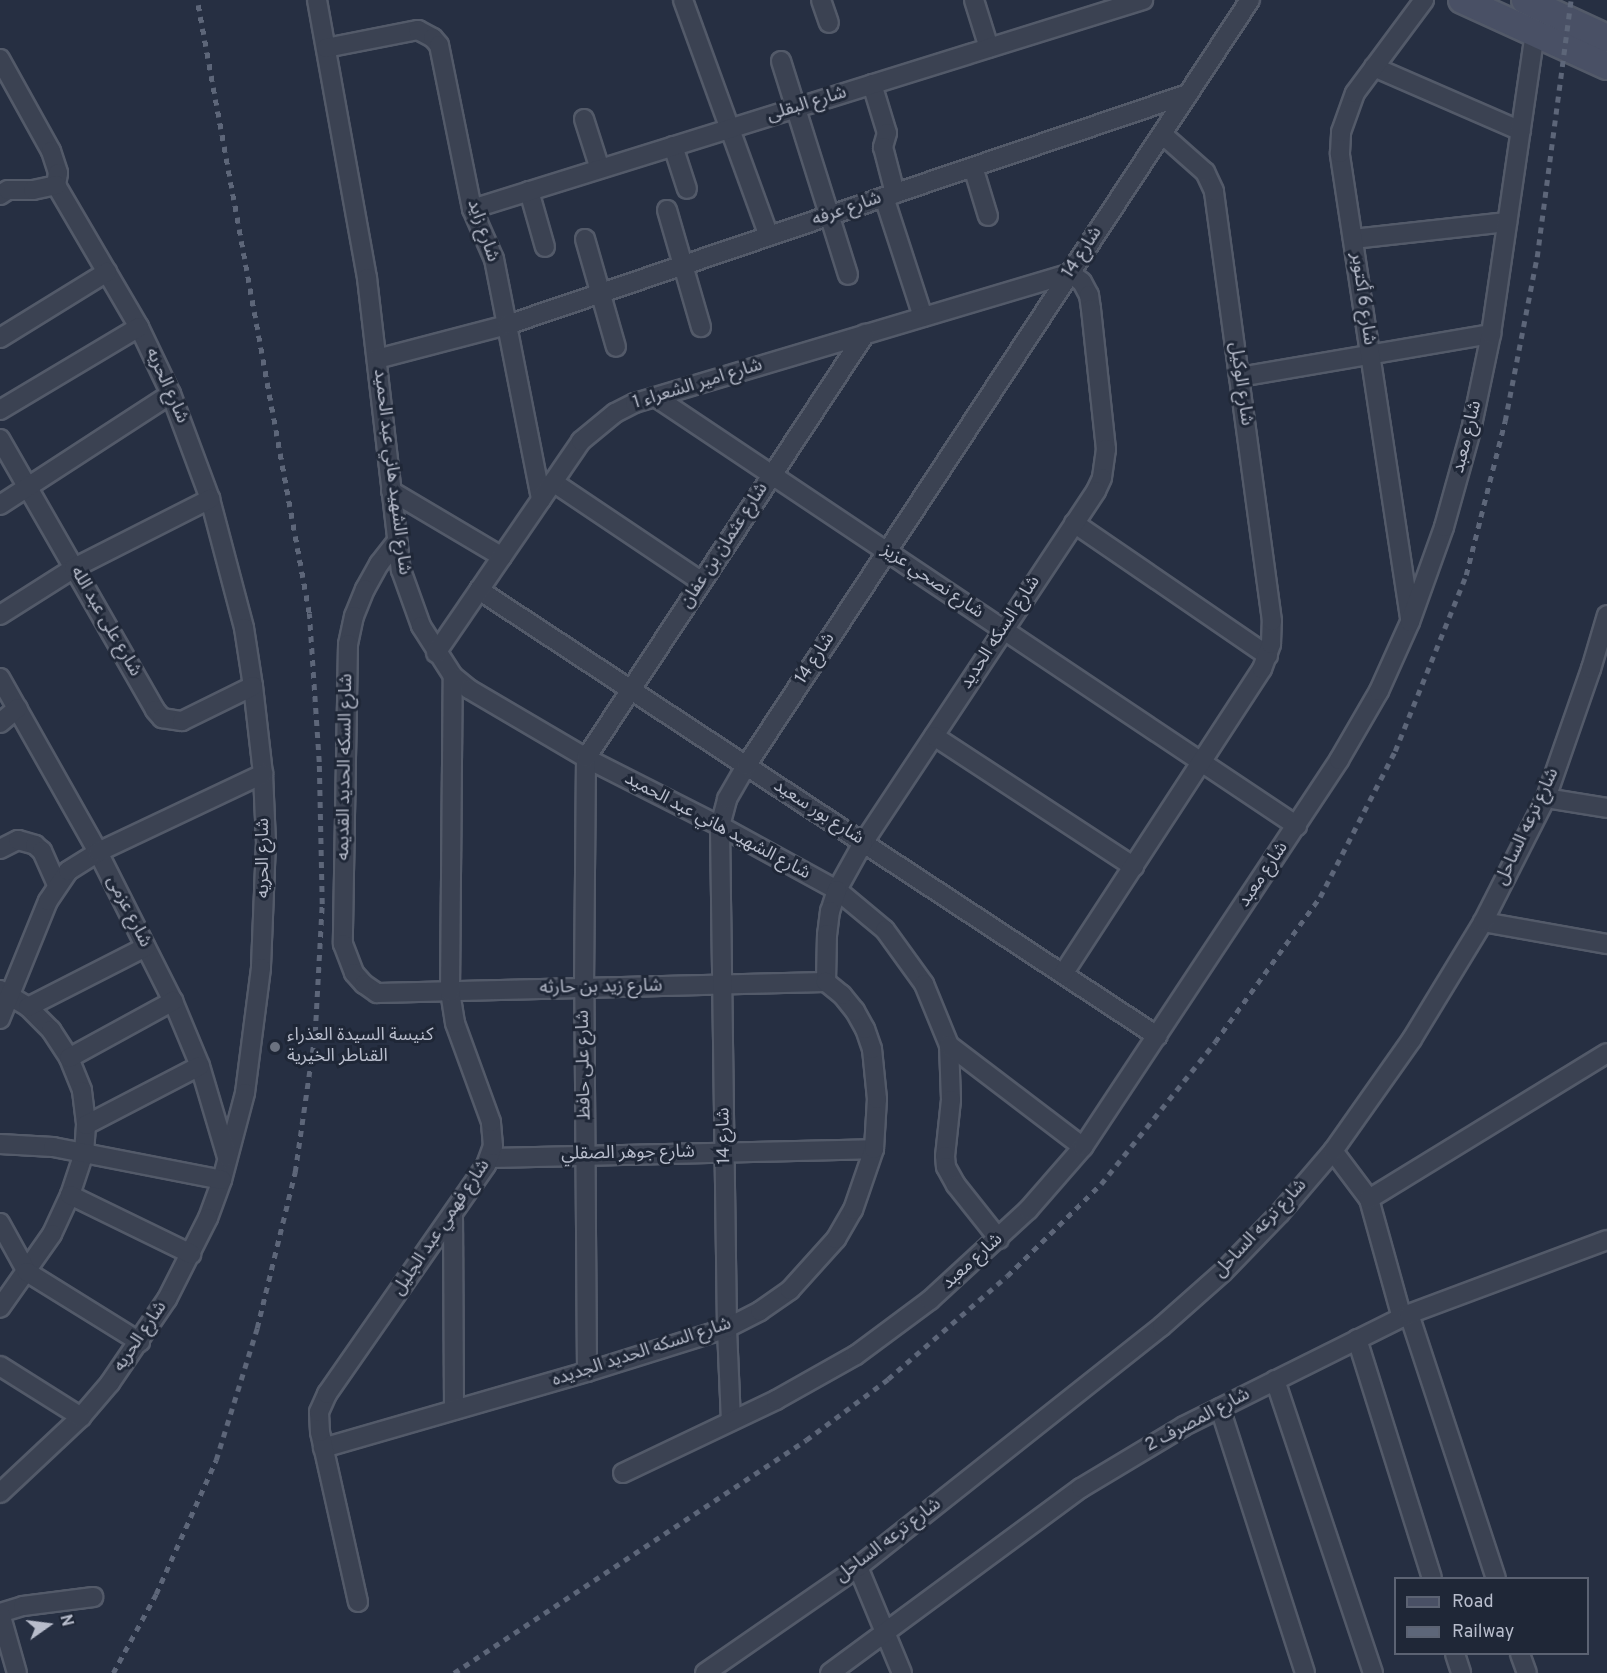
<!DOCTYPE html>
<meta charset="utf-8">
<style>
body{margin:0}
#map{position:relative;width:1607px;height:1673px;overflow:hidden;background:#262f42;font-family:Overpass,"Noto Sans Arabic",sans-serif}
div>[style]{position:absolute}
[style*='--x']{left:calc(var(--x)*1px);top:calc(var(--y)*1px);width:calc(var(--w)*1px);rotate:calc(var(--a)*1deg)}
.roads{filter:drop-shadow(2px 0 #535a69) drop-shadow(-2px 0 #535a69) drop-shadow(0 2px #535a69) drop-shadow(0 -2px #535a69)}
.street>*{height:18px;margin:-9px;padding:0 9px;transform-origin:9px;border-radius:9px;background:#3b4252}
.secondary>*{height:26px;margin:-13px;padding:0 13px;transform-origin:13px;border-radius:13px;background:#495065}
.rail>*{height:4.5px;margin-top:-2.25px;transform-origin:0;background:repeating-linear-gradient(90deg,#5d6679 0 6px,transparent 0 12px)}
.dots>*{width:16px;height:16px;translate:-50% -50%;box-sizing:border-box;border:3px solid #1f2737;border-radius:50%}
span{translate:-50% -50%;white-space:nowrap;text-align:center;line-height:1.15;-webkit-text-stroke:6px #1f2737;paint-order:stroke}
.street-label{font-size:18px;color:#b8bdcc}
.poi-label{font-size:18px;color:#b8bdcc}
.left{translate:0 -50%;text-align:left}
.legend{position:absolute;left:1394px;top:1577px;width:195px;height:78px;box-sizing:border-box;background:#1f2737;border:2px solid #5c6373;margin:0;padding:8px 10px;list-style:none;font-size:18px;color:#b8bdcc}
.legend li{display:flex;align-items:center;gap:12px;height:30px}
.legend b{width:30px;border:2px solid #5c6373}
.north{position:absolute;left:18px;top:1595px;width:60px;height:60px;-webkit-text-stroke:4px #1f2737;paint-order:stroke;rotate:76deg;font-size:16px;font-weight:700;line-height:24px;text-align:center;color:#b8bdcc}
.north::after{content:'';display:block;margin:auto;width:21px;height:27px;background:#b8bdcc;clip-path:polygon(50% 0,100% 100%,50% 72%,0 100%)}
</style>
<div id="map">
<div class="roads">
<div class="street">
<div style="--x:317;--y:0;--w:282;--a:79.8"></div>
<div style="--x:367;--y:278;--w:294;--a:83.4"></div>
<div style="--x:401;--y:570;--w:59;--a:70.3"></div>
<div style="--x:421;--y:626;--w:59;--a:57.4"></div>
<div style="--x:453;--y:676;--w:21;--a:39"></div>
<div style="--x:469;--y:689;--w:136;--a:30.5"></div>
<div style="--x:586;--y:758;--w:150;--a:26.9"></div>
<div style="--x:720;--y:826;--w:133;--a:28.7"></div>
<div style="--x:837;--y:890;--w:62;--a:39.8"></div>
<div style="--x:885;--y:930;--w:67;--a:54.2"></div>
<div style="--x:924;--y:984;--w:66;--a:67.7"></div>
<div style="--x:949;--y:1045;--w:55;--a:87.9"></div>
<div style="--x:951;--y:1100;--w:56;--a:96.1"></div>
<div style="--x:945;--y:1156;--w:11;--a:85"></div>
<div style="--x:946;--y:1167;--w:21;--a:61"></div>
<div style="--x:956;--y:1185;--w:69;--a:51.5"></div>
<div style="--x:683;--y:0;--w:251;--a:70"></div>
<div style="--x:821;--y:0;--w:24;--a:71"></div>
<div style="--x:974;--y:0;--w:50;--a:72.6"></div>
<div style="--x:326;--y:48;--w:94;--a:-11.1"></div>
<div style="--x:418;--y:30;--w:17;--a:28"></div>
<div style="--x:433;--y:38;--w:9;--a:49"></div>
<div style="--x:439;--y:45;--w:167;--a:78.6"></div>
<div style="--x:472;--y:209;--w:55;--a:66.3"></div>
<div style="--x:494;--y:259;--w:245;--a:78.9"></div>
<div style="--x:0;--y:59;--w:105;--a:61"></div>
<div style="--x:51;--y:151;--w:23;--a:72"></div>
<div style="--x:58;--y:173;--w:12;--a:99"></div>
<div style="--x:56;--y:185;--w:164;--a:59.7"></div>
<div style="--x:139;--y:327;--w:74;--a:64.5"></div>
<div style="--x:171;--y:394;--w:112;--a:69.6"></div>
<div style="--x:210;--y:499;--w:133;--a:75.2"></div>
<div style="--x:244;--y:628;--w:59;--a:81.2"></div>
<div style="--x:253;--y:686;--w:89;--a:83.5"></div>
<div style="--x:263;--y:774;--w:68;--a:87.5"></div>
<div style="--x:266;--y:842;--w:126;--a:92.3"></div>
<div style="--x:261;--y:968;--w:126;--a:97.3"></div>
<div style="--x:245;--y:1093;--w:90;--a:104.8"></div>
<div style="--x:222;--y:1180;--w:40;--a:110.2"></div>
<div style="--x:208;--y:1218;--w:91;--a:116.8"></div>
<div style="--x:167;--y:1299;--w:102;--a:124.2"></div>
<div style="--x:110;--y:1383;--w:45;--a:130.5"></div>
<div style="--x:81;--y:1417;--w:111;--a:136.8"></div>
<div style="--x:781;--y:61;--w:224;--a:72.6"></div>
<div style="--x:1374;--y:67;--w:160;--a:23.5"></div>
<div style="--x:872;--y:84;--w:51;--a:73"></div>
<div style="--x:887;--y:133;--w:15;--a:106"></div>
<div style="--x:883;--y:147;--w:48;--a:75.4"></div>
<div style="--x:584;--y:119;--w:52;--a:72.3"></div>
<div style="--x:673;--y:146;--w:45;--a:72"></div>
<div style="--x:973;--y:167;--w:51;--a:73"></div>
<div style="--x:529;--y:191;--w:58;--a:74.1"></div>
<div style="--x:0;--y:195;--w:9;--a:-32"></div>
<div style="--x:8;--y:190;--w:25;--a:0"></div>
<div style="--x:33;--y:190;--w:24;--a:-12"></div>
<div style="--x:884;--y:197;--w:126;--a:72"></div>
<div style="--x:472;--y:209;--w:703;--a:-17.3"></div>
<div style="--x:667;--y:210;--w:122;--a:73.8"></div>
<div style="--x:585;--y:239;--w:112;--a:74"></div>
<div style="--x:1353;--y:239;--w:155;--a:-6.3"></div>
<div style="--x:0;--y:338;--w:126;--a:-31.7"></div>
<div style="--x:377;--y:359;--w:134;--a:-14.7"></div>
<div style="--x:507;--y:325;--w:719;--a:-18.74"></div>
<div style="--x:1239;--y:377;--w:256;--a:-9.7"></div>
<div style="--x:657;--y:398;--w:770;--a:33.77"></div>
<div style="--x:0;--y:410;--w:162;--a:-30.8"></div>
<div style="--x:0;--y:439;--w:312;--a:60.2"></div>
<div style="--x:155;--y:710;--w:11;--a:49"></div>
<div style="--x:162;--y:718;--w:20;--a:9"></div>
<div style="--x:182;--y:721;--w:79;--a:-26.2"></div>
<div style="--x:553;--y:482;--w:179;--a:33.9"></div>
<div style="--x:391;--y:491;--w:129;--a:30.7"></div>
<div style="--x:0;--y:505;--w:204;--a:-33"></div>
<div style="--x:1074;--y:523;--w:235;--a:34.4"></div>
<div style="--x:397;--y:541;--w:29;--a:128"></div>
<div style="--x:379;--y:564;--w:29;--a:119"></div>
<div style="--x:365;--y:589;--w:29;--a:112"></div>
<div style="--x:354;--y:616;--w:29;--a:102"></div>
<div style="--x:348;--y:644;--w:300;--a:91"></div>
<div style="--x:343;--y:944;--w:31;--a:69"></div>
<div style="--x:354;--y:973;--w:15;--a:48"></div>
<div style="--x:364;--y:984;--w:16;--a:35"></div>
<div style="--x:377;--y:993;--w:449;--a:-1.4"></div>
<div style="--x:479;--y:590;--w:812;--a:33.34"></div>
<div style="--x:0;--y:615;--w:88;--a:-32.4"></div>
<div style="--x:74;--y:568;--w:153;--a:-26.9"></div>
<div style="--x:1410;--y:618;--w:470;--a:-98.6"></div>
<div style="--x:1340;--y:153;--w:21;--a:-87"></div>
<div style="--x:1341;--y:132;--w:41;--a:-70.3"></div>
<div style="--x:1355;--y:93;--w:116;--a:-53.4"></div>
<div style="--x:436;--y:653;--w:257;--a:-55.6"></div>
<div style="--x:581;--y:441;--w:44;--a:-39.5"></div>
<div style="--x:615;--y:413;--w:22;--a:-27"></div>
<div style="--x:635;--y:403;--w:454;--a:-16.6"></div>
<div style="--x:1070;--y:273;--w:15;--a:37"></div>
<div style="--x:1082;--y:282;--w:15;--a:62"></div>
<div style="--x:1089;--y:295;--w:14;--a:82"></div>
<div style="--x:1091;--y:309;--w:141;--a:83.9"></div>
<div style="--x:1106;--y:449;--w:29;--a:98"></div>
<div style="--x:1102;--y:478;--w:14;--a:115"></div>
<div style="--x:1096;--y:491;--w:422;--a:123.5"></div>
<div style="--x:863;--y:843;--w:54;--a:119"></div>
<div style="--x:837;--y:890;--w:22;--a:108"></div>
<div style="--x:830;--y:911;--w:23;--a:97"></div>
<div style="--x:827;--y:934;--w:48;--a:91.2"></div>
<div style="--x:0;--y:678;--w:200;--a:60.6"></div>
<div style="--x:98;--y:852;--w:167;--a:63.3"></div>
<div style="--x:173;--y:1001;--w:70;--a:67.4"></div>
<div style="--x:200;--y:1066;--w:95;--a:73.5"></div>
<div style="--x:0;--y:723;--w:23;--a:-40"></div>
<div style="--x:934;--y:736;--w:239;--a:33.2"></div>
<div style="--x:1546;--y:798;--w:62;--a:9.3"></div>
<div style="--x:0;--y:849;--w:20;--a:-27"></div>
<div style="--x:18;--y:840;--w:18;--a:16"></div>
<div style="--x:35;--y:845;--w:9;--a:41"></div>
<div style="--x:42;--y:851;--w:37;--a:66"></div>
<div style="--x:1483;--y:922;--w:126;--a:10.1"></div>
<div style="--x:1063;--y:974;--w:364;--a:-56.9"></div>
<div style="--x:1262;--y:669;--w:27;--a:-70"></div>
<div style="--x:1271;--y:644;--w:23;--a:-88"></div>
<div style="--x:1272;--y:621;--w:434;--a:-97.7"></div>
<div style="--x:1214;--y:191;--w:21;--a:-115"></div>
<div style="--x:1205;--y:172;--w:57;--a:-138.5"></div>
<div style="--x:0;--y:990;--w:33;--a:31"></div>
<div style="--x:28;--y:1007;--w:33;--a:45"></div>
<div style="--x:51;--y:1030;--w:33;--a:57"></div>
<div style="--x:69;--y:1058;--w:35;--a:68"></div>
<div style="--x:82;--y:1091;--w:34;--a:83"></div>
<div style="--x:86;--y:1125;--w:28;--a:94"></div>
<div style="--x:84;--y:1153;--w:44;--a:108.4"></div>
<div style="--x:70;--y:1195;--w:43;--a:114.8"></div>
<div style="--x:52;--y:1234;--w:90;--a:125.1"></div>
<div style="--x:28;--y:1007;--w:132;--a:-27"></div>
<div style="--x:0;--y:1019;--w:127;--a:-67.9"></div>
<div style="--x:48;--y:901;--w:36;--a:-56"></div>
<div style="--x:68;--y:871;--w:36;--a:-32"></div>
<div style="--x:98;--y:852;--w:183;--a:-25.3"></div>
<div style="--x:949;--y:1045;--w:168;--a:37.3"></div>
<div style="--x:69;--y:1058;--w:119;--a:-28.7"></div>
<div style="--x:86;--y:1125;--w:128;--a:-27.4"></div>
<div style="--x:0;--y:1144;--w:53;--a:3.2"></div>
<div style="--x:53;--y:1147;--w:172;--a:11"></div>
<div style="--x:1333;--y:1151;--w:60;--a:53.1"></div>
<div style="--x:1369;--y:1199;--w:123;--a:74.5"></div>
<div style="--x:490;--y:1158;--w:384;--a:-1.3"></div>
<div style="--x:70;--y:1195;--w:135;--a:26"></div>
<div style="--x:1369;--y:1199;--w:279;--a:-31.5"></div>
<div style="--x:453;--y:1214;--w:196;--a:89.7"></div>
<div style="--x:0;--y:1223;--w:56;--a:61.1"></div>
<div style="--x:27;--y:1272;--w:133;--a:31.8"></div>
<div style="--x:1409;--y:1314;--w:278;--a:71.8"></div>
<div style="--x:1357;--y:1339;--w:250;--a:72.6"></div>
<div style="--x:0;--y:1366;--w:96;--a:32.2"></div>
<div style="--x:587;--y:1372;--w:384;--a:-90.4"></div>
<div style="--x:584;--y:988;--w:230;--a:-89.5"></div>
<div style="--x:586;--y:758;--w:508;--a:-56.65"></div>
<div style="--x:1275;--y:1380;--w:309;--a:71.5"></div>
<div style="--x:1220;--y:1408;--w:278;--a:72.2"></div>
<div style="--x:731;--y:1421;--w:93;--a:-92.5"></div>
<div style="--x:727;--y:1328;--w:502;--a:-90.8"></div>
<div style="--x:720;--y:826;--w:28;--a:-75"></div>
<div style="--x:727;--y:799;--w:38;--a:-60"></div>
<div style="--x:746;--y:766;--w:917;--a:-56.66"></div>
<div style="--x:323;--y:1448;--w:275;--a:-16.1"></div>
<div style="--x:587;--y:1372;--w:147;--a:-17.4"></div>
<div style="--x:727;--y:1328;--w:37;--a:-27"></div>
<div style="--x:760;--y:1311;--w:37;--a:-35"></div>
<div style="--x:790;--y:1290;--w:69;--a:-48"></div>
<div style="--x:836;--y:1239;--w:34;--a:-60"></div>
<div style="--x:853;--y:1210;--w:65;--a:-71"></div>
<div style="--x:874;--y:1149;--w:50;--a:-86.6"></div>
<div style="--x:877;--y:1099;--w:50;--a:-95.7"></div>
<div style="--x:872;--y:1049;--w:21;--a:-109"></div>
<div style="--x:865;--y:1029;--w:21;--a:-119"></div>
<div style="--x:855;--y:1011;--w:21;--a:-129"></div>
<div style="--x:842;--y:995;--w:21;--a:-141"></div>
<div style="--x:623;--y:1473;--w:170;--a:-25.5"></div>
<div style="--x:776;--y:1400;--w:92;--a:-29.4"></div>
<div style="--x:856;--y:1355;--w:92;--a:-36.6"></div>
<div style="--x:930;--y:1300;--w:133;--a:-42.6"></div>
<div style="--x:1028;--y:1210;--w:84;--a:-48.9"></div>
<div style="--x:1083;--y:1147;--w:464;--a:-56.5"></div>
<div style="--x:1339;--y:760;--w:80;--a:-59.9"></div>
<div style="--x:1379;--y:691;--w:76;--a:-65.8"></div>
<div style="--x:1410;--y:622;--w:101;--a:-70.3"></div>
<div style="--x:1444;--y:527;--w:101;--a:-74.4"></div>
<div style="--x:1471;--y:430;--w:98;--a:-78.2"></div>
<div style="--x:1491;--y:334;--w:305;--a:-81.7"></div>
<div style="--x:858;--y:1567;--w:115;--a:67.5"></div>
<div style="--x:358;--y:1602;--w:174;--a:-102.6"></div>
<div style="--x:320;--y:1432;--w:20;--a:-93"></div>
<div style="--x:319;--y:1412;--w:20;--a:-66"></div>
<div style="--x:327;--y:1394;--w:279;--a:-55.2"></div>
<div style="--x:486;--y:1165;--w:20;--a:-70"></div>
<div style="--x:493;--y:1146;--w:24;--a:-95"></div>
<div style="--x:491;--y:1122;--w:105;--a:-110"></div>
<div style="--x:455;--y:1023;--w:31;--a:-99"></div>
<div style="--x:450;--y:992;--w:316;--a:-89.5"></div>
<div style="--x:0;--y:1613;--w:24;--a:-17"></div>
<div style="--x:23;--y:1606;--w:71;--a:-7.3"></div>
<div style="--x:0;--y:1613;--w:62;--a:74.2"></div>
<div style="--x:1455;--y:1654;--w:20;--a:72"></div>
<div style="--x:1520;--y:1654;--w:20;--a:70"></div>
<div style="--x:705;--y:1673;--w:186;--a:-34.7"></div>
<div style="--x:858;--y:1567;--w:388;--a:-38.4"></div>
<div style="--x:1162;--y:1326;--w:81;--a:-41.5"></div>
<div style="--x:1223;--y:1272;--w:82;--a:-46"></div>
<div style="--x:1280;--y:1213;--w:82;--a:-49.5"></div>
<div style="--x:1333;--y:1151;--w:137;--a:-54.8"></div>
<div style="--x:1412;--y:1039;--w:137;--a:-58.7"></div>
<div style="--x:1483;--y:922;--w:139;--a:-63.1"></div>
<div style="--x:1546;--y:798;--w:137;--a:-70.8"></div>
<div style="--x:1591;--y:669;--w:56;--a:-73.5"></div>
<div style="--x:830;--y:1673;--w:312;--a:-36.4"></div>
<div style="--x:1081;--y:1488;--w:120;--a:-31"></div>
<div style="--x:1184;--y:1426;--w:251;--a:-26.5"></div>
<div style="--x:1409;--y:1314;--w:211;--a:-20.5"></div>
</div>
<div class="secondary">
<div style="--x:1462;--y:0;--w:159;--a:24.5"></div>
<div style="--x:1525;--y:0;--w:90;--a:24.9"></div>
</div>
</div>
<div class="rail">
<div style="--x:113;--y:1673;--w:90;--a:-61.4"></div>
<div style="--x:156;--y:1594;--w:147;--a:-65.9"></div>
<div style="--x:216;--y:1460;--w:138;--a:-72.7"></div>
<div style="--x:257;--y:1328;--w:161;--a:-76.3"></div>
<div style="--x:295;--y:1172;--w:140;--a:-81.8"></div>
<div style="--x:315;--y:1033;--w:129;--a:-86.9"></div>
<div style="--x:322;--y:904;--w:142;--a:-91.2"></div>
<div style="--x:319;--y:762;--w:149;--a:-93.8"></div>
<div style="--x:309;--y:613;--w:623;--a:-100.35"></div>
<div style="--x:454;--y:1673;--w:422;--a:-33.5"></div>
<div style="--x:806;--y:1440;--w:102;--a:-36.6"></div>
<div style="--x:888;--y:1379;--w:157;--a:-40.9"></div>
<div style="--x:1007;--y:1276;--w:132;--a:-44.4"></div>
<div style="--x:1101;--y:1184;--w:182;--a:-51.2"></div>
<div style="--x:1215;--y:1042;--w:179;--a:-54.1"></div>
<div style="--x:1320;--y:897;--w:164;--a:-62.8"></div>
<div style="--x:1395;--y:751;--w:190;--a:-68"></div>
<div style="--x:1466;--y:575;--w:159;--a:-75.8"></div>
<div style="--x:1505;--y:421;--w:167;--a:-79"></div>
<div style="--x:1537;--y:257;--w:259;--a:-82.5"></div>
</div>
<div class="dots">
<div style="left:275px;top:1047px;background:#6b7280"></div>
</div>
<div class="street-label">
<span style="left:807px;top:105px;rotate:-17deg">شارع البقلى</span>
<span style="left:847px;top:210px;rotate:-19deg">شارع عرفه</span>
<span style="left:482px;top:231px;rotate:71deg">شارع زايد</span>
<span style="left:1083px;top:253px;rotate:-57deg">شارع 14</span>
<span style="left:1362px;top:299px;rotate:82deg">شارع 6 أكتوبر</span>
<span style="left:1240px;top:384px;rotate:82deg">شارع الوكيل</span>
<span style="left:698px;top:385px;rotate:-17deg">شارع امير الشعراء 1</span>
<span style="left:166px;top:386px;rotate:66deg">شارع الحريه</span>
<span style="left:1468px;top:437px;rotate:-76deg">شارع معبد</span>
<span style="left:391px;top:472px;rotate:83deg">شارع الشهيد هاني عبد الحميد</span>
<span style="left:725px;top:546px;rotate:-57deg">شارع عثمان بن عفان</span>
<span style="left:932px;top:582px;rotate:34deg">شارع نصحي عزيز</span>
<span style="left:105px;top:622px;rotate:60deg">شارع على عبد الله</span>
<span style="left:1001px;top:633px;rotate:-57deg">شارع السكه الحديد</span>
<span style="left:816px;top:659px;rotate:-57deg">شارع 14</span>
<span style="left:346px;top:767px;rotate:-89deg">شارع السكه الحديد القديمه</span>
<span style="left:818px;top:813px;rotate:33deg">شارع بور سعيد</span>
<span style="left:717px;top:827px;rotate:28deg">شارع الشهيد هاني عبد الحميد</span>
<span style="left:1528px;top:827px;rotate:-65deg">شارع ترعه الساحل</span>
<span style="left:264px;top:858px;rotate:-90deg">شارع الحريه</span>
<span style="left:1264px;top:875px;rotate:-56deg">شارع معبد</span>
<span style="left:128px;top:912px;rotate:63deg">شارع عزمى</span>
<span style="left:601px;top:988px;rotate:-1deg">شارع زيد بن حارثه</span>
<span style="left:585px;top:1065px;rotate:-91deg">شارع على حافظ</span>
<span style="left:725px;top:1136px;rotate:-91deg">شارع 14</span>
<span style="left:628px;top:1154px;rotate:-1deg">شارع جوهر الصقلي</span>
<span style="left:442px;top:1228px;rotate:-56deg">شارع فهمي عبد الجليل</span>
<span style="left:1261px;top:1229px;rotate:-47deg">شارع ترعه الساحل</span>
<span style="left:973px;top:1262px;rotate:-42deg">شارع معبد</span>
<span style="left:141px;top:1337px;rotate:-56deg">شارع الحريه</span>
<span style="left:642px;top:1353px;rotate:-18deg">شارع السكه الحديد الجديده</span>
<span style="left:1198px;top:1421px;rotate:-28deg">شارع المصرف 2</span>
<span style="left:889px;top:1541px;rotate:-37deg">شارع ترعه الساحل</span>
</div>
<div class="poi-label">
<span class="left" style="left:287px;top:1047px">كنيسة السيدة العذراء<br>القناطر الخيرية</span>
</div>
<ul class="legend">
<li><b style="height:8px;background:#495065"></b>Road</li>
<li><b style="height:8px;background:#5d6679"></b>Railway</li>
</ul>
<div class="north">N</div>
</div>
